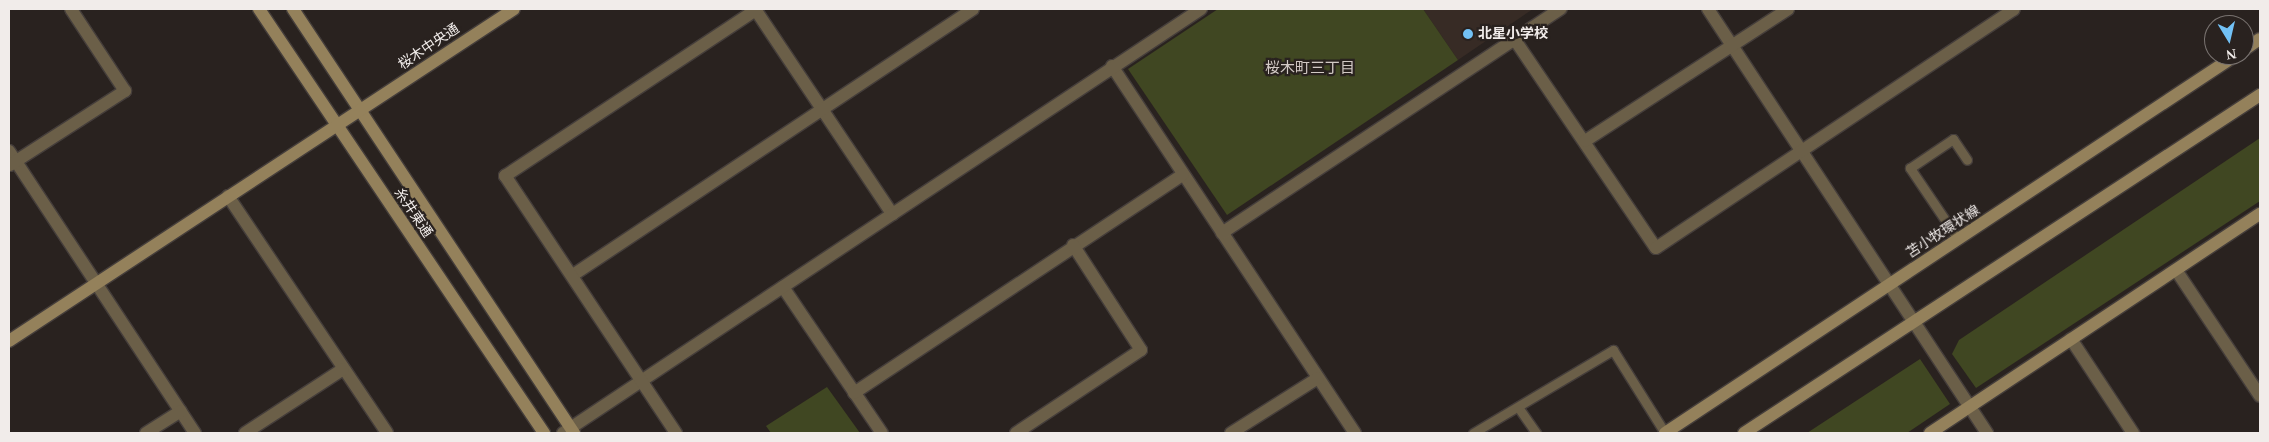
<!DOCTYPE html>
<meta charset="utf-8">
<style>
body{margin:0}
#map{position:relative;width:2269px;height:442px;overflow:hidden;background:#29221f;font-family:"Times New Roman","Noto Sans JP",serif}
div>[style]{position:absolute}
[style*='--x']{left:calc(var(--x)*1px);top:calc(var(--y)*1px);width:calc(var(--w)*1px);rotate:calc(var(--a)*1deg)}
.built>*{inset:0;background:#372b25}
.green>*{inset:0;background:#404722}
.roads{filter:drop-shadow(1px 0 #453e3b) drop-shadow(-1px 0 #453e3b) drop-shadow(0 1px #453e3b) drop-shadow(0 -1px #453e3b)}
.lane>*{height:9px;margin:-4.5px;padding:0 4.5px;transform-origin:4.5px;border-radius:4.5px;background:#6b5f48}
.street>*{height:12px;margin:-6px;padding:0 6px;transform-origin:6px;border-radius:6px;background:#6b5f48}
.secondary>*{height:12px;margin:-6px;padding:0 6px;transform-origin:6px;border-radius:6px;background:#94815b}
.dots>*{width:14px;height:14px;translate:-50% -50%;box-sizing:border-box;border:2px solid #29221f;border-radius:50%}
span{translate:-50% -50%;white-space:nowrap;text-align:center;line-height:1.15;-webkit-text-stroke:4.5px #29221f;paint-order:stroke}
.poi-label{font-size:14px;color:#f1ecea;font-weight:700}
.left{translate:0 -50%;text-align:left}
.street-label{font-size:14px;color:#f1ecea}
.neighbourhood-label{font-size:15px;color:#d2c9c5}
.frame{position:absolute;inset:0;border:10px solid #f1ecea;pointer-events:none}
.north{position:absolute;left:2204px;top:15px;width:50px;height:50px;box-sizing:border-box;background:#29221f;border:1px solid #797370;border-radius:50%;rotate:171deg;font-size:14px;font-weight:700;line-height:20px;text-align:center;color:#f1ecea}
.north::after{content:'';display:block;margin:auto;width:18px;height:22px;background:#72c1f5;clip-path:polygon(50% 0,100% 100%,50% 72%,0 100%)}
</style>
<div id="map">
<div class="built">
<div style="clip-path:polygon(1423px 9px,1533px 9px,1458px 60px)"></div>
</div>
<div class="green">
<div style="clip-path:polygon(1218px 9px,1423px 9px,1458px 60px,1227px 215px,1128px 69px)"></div>
<div style="clip-path:polygon(2260px 138px,2260px 201px,1976px 388px,1952px 354px,1959px 340px)"></div>
<div style="clip-path:polygon(1920px 359px,1950px 404px,1907px 433px,1807px 433px)"></div>
<div style="clip-path:polygon(827px 387px,860px 433px,771px 433px,766px 426px)"></div>
</div>
<div class="roads">
<div class="lane">
<div style="--x:1958;--y:239;--w:86;--a:-124.1"></div>
<div style="--x:1910;--y:168;--w:52;--a:-34"></div>
<div style="--x:1953;--y:139;--w:25;--a:56"></div>
<div style="--x:1518;--y:407;--w:32;--a:55"></div>
<div style="--x:1473;--y:433;--w:163;--a:-30.7"></div>
<div style="--x:1613;--y:350;--w:98;--a:57.9"></div>
</div>
<div class="street">
<div style="--x:755;--y:9;--w:247;--a:56.2"></div>
<div style="--x:1708;--y:9;--w:508;--a:56.65"></div>
<div style="--x:1515;--y:40;--w:251;--a:55.9"></div>
<div style="--x:1656;--y:248;--w:430;--a:-33.7"></div>
<div style="--x:1112;--y:66;--w:440;--a:56.5"></div>
<div style="--x:1585;--y:141;--w:242;--a:-33"></div>
<div style="--x:9;--y:151;--w:338;--a:56.6"></div>
<div style="--x:10;--y:165;--w:137;--a:-32.8"></div>
<div style="--x:125;--y:91;--w:98;--a:-123.4"></div>
<div style="--x:228;--y:196;--w:285;--a:56.1"></div>
<div style="--x:1222;--y:233;--w:406;--a:-33.5"></div>
<div style="--x:2176;--y:270;--w:151;--a:56.3"></div>
<div style="--x:573;--y:275;--w:480;--a:-33.6"></div>
<div style="--x:783;--y:287;--w:176;--a:55.9"></div>
<div style="--x:2071;--y:339;--w:113;--a:56.6"></div>
<div style="--x:854;--y:393;--w:395;--a:-33.6"></div>
<div style="--x:146;--y:433;--w:41;--a:-32.2"></div>
<div style="--x:245;--y:433;--w:117;--a:-33.1"></div>
<div style="--x:563;--y:433;--w:766;--a:-33.61"></div>
<div style="--x:676;--y:433;--w:309;--a:-123.6"></div>
<div style="--x:505;--y:176;--w:302;--a:-33.5"></div>
<div style="--x:1016;--y:433;--w:150;--a:-33.6"></div>
<div style="--x:1141;--y:350;--w:125;--a:-122.9"></div>
<div style="--x:1231;--y:433;--w:103;--a:-32.3"></div>
</div>
<div class="secondary">
<div style="--x:259;--y:9;--w:511;--a:56.09"></div>
<div style="--x:293;--y:9;--w:509;--a:56.47"></div>
<div style="--x:2244;--y:50;--w:19;--a:-35"></div>
<div style="--x:9;--y:341;--w:604;--a:-33.32"></div>
<div style="--x:1665;--y:433;--w:685;--a:-33.5"></div>
<div style="--x:1744;--y:433;--w:617;--a:-33.23"></div>
<div style="--x:1930;--y:433;--w:396;--a:-33.6"></div>
</div>
</div>
<div class="dots">
<div style="left:1468px;top:34px;background:#72c1f5"></div>
</div>
<div class="poi-label">
<span class="left" style="left:1478px;top:34px">北星小学校</span>
</div>
<div class="street-label">
<span style="left:429px;top:47px;rotate:-34deg">桜木中央通</span>
<span style="left:413px;top:213px;rotate:56deg">糸井東通</span>
<span style="left:1943px;top:232px;rotate:-33deg">苫小牧環状線</span>
</div>
<div class="neighbourhood-label">
<span style="left:1310px;top:69px">桜木町三丁目</span>
</div>
<div class="frame"></div>
<div class="north">N</div>
</div>
